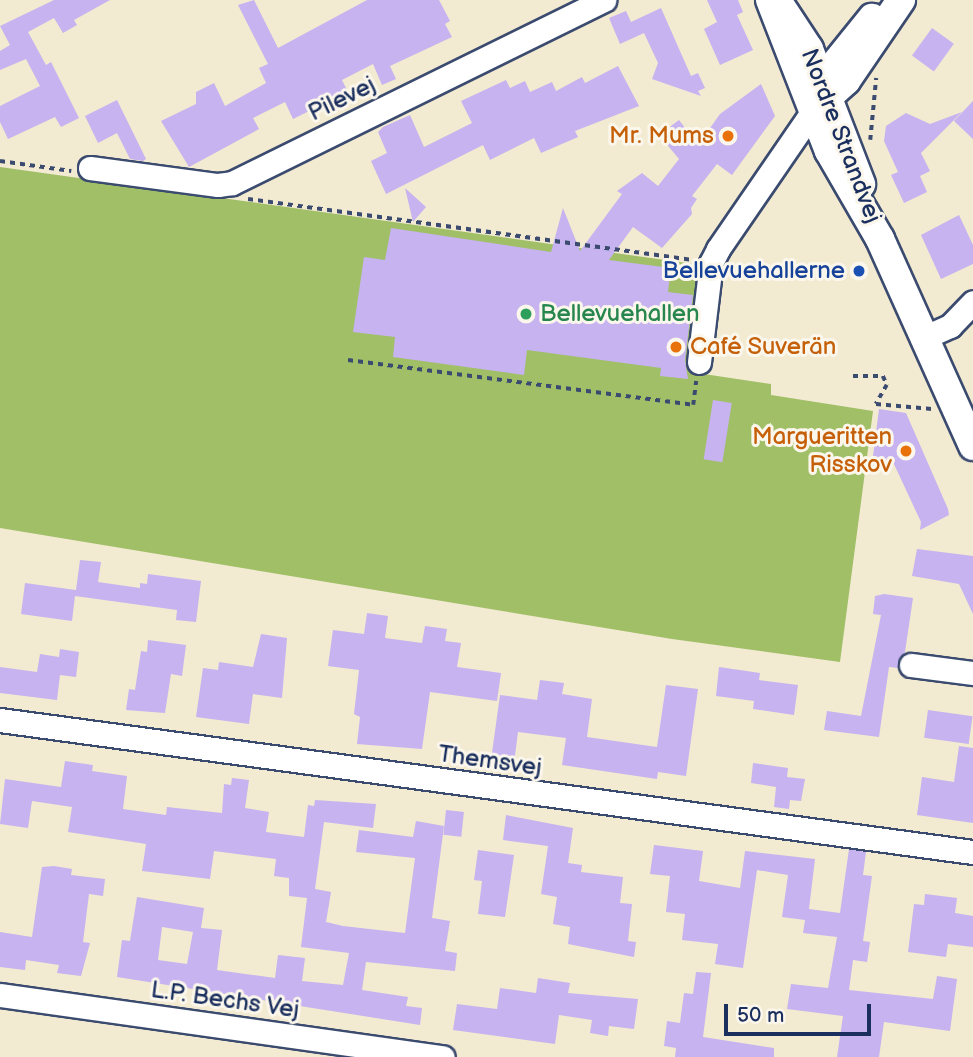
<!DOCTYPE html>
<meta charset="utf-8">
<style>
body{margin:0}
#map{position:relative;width:973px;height:1057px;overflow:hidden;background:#f3ead2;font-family:"Balsamiq Sans",sans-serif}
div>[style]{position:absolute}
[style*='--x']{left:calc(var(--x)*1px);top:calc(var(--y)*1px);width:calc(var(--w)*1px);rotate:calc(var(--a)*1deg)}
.green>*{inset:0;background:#a0bf67}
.building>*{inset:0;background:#c6b3ef;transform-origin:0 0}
.path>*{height:3.5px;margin-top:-1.75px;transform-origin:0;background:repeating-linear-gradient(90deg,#3b4b6f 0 5px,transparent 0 10px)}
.roads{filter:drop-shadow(2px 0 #3b4b6f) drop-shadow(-2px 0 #3b4b6f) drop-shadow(0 2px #3b4b6f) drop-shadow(0 -2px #3b4b6f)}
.minor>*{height:23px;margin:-11.5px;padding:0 11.5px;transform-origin:11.5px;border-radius:11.5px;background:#fff}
.tertiary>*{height:28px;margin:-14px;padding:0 14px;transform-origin:14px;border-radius:14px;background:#fff}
.dots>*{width:19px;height:19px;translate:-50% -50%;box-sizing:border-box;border:4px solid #fbf7ec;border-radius:50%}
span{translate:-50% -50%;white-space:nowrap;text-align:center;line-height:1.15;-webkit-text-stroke:6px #fbf7ec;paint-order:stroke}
.street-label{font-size:24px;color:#1b2f5e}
.food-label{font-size:24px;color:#c56008}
.right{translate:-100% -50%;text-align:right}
.left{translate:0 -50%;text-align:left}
.transit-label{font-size:24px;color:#164399}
.leisure-label{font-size:24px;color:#27864d}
.scale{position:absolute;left:724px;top:1004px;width:147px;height:32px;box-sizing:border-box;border:4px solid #1b2f5e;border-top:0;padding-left:9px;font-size:21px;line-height:24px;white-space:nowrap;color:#1b2f5e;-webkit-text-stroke:5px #fbf7ec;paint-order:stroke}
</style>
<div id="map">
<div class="green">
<div style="clip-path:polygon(0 167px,708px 266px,697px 373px,771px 384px,771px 395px,873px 411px,840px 662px,672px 639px,0 528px)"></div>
</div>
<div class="building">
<div style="clip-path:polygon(54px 0,110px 0,74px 20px,77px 25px,63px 33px,54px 18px,28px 32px,46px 65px,51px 62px,79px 118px,61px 127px,55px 117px,8px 139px,0 122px,0 106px,40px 86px,26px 59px,0 70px,0 51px,10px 45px,0 26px)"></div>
<div style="clip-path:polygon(254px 0,278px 48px,367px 0,439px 0,450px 21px,445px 24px,452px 37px,390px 66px,396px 79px,382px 85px,373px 64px,342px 80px,348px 92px,293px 119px,285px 102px,253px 118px,259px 129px,189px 167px,161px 121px,196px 104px,196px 92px,214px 83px,225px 106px,266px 83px,259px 68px,268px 64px,238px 5px)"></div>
<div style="clip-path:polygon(707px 0,738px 0,743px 12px,737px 15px,753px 50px,720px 65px,704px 29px,717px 22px)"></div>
<div style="clip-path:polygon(661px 8px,691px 76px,698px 73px,705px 88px,698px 91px,701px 96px,652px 79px,658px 63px,644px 33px,620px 44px,609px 18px,626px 11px,631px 22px)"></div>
<div style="left:932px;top:28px;width:27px;height:34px;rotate:36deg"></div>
<div style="clip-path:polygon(618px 66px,639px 106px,575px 131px,578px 137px,541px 153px,534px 138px,490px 160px,483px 145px,386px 194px,371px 161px,387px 153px,378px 132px,383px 127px,410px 115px,424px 147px,472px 123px,461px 101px,506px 80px,510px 88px,525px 81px,530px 92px,552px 82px,556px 91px,582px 77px,585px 83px)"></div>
<div style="clip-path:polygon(761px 84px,775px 116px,732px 175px,717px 164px,692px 196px,697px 199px,691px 208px,692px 214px,662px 248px,633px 227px,609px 260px,671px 268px,668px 292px,693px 295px,685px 360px,688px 379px,660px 376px,661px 368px,527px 350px,524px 375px,393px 357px,395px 337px,353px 332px,364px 257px,385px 260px,391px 228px,551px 252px,563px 208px,580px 251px,622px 194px,617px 191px,642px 173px,658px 186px,679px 159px,659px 135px,679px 120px,698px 145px,720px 114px)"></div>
<div style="clip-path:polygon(117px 100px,146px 159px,143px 161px,130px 159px,117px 133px,98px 143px,85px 116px)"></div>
<div style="clip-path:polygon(973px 101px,973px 139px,954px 121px)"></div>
<div style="clip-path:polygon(962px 112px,921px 153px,930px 171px,920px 176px,927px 192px,904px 203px,891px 175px,898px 172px,884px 141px,886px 126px,906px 113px,930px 124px)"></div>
<div style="clip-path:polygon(405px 188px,426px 207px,413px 222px)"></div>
<div style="clip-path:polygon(959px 215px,973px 245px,973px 264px,941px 279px,921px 235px)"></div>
<div style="left:713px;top:400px;width:19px;height:60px;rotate:9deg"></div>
<div style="clip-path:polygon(879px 409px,906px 413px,948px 509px,949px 515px,920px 530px,921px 522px,893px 462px,871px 472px)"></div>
<div style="clip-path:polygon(917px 549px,973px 556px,973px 614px,959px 584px,912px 576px)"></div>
<div style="clip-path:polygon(80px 560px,101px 562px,98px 582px,140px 588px,140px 583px,147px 584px,148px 574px,201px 581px,196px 622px,176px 620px,177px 610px,75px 596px,72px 621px,21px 614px,25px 583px,76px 590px)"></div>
<div style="clip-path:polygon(884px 594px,913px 598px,905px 652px,898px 668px,889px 667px,879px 737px,824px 730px,827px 711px,861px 716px,881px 615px,873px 614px,875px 596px)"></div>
<div style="clip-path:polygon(367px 613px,388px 616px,385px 638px,422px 643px,425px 626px,447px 629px,445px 641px,461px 643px,457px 667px,501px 673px,497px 701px,430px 692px,422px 749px,357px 744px,360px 717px,354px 714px,359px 670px,328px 666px,333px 630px,364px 634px)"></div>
<div style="clip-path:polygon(261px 634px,287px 638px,282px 698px,253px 694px,249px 724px,196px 717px,203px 668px,218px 670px,219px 662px,253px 667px)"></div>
<div style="clip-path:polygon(148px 640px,186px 645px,182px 676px,171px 674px,165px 713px,126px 710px,129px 689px,135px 690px,141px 651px,147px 652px)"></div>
<div style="clip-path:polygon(60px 649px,79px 652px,76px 677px,60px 675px,57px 700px,0 693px,0 667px,37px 672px,40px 654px,59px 657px)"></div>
<div style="clip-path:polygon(719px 667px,760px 673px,759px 680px,798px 685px,794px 715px,753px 709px,754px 701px,716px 696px)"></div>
<div style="clip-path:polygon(540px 680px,564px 683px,562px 694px,592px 699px,587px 737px,657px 747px,666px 685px,698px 689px,686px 776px,658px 772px,657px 779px,562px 765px,566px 738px,518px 732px,514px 763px,491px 760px,500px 695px,537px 700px)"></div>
<div style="left:928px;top:710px;width:45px;height:28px;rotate:8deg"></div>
<div style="clip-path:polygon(959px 746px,973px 748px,973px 823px,917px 815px,922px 777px,954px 782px)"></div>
<div style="clip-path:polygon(evenodd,65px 761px,93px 765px,92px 771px,127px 776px,123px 809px,166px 815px,167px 807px,222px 813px,224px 784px,231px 785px,232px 778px,249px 780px,245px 808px,269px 812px,266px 832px,304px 837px,308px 805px,314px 806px,315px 800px,376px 804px,373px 828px,324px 822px,315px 889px,331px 892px,326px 922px,343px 926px,405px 933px,415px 858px,356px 852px,359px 830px,413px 837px,416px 821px,444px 826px,432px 918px,450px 921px,445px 951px,457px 953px,455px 971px,366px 962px,362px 990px,408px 997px,406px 1006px,422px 1008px,420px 1025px,117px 977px,122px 940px,130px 941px,137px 897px,204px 908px,201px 928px,222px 930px,217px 970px,275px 978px,278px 955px,305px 958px,302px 981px,343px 985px,349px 953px,301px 947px,307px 898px,289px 896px,289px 878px,274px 876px,276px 859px,214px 851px,210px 879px,142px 871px,146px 844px,68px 832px,72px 807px,32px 801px,28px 828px,0 824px,5px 779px,61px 787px,65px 761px,162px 927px,193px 932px,187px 964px,158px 960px,162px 927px)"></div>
<div style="clip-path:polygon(753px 763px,788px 768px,787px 777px,805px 779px,801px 801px,790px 800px,789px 809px,774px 807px,776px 787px,751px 783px)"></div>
<div style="left:446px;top:810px;width:18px;height:25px;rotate:6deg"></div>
<div style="clip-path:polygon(506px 815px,573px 828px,568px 863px,582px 865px,581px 872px,623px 877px,620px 903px,632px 904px,628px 941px,636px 942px,634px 957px,568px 944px,570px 927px,553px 924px,557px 897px,541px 894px,548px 846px,503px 840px)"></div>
<div style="clip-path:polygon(654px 845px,703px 851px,699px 881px,740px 888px,745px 851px,815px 859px,809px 909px,840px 913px,849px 849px,866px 852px,863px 875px,872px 876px,863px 941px,870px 942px,867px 962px,853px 960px,849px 990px,933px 999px,937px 976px,957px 979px,950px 1031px,884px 1022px,879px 1057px,837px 1057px,843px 1016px,787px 1009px,791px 984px,828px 988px,837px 937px,803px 933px,805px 920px,782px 917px,788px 875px,757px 870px,743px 968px,715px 964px,718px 944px,682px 940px,685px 914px,666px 912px,670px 876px,650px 874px)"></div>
<div style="clip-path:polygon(478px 850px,514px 855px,505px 917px,478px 914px,482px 881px,474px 880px)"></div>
<div style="clip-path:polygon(54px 866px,72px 869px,71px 875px,105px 879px,103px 896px,89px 894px,83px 942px,90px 943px,81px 976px,57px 973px,59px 965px,26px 960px,25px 970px,0 967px,0 932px,32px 937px,42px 867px)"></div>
<div style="clip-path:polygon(925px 894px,957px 898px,955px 913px,973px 916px,973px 947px,948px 944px,946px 957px,908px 952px,914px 904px,924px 905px)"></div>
<div style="clip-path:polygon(696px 972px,711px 973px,703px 1037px,774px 1048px,774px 1057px,675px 1057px,676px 1048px,664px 1046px,667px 1021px,680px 1023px,684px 993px,693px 994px)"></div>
<div style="clip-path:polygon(538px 978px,570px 983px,568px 993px,638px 999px,634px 1029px,609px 1026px,608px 1036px,590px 1033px,592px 1020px,559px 1015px,555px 1044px,453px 1030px,457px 1004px,497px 1009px,500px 988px,536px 993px)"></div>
</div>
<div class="path">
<div style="--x:870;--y:140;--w:62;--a:-84.5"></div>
<div style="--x:0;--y:161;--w:72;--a:8"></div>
<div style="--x:248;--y:199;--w:447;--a:7.8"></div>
<div style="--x:348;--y:360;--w:348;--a:7.4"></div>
<div style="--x:693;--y:405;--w:24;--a:-83"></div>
<div style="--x:853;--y:376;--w:30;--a:0"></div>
<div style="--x:883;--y:376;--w:10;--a:66"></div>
<div style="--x:887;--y:385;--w:22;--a:120"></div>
<div style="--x:876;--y:404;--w:56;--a:5.1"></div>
</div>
<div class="roads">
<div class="minor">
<div style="--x:90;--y:168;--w:129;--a:7.6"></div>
<div style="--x:218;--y:185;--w:14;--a:-8"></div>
<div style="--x:232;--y:183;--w:415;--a:-26.2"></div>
<div style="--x:923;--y:338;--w:30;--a:-24"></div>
<div style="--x:950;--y:326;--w:33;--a:-46"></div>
<div style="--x:699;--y:362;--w:100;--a:-83.1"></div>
<div style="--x:711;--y:263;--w:16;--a:-63"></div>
<div style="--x:718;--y:249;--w:168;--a:-55.5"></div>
<div style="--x:911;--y:665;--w:63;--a:7.4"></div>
<div style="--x:0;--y:720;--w:982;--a:7.73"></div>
<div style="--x:0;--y:995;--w:447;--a:8"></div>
</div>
<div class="tertiary">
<div style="--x:770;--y:0;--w:162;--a:68.7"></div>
<div style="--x:829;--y:151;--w:102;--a:59.9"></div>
<div style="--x:880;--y:239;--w:227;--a:65.8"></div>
<div style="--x:782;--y:8;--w:49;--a:56.6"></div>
<div style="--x:809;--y:49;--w:145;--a:68.9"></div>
<div style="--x:818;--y:92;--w:13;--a:-72"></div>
<div style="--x:822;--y:80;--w:80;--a:-51.1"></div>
<div style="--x:817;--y:107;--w:39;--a:-42"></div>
<div style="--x:846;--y:81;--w:98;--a:-55.8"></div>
</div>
</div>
<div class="dots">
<div style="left:728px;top:136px;background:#e8710a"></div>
<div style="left:859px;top:271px;background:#1a4fb4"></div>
<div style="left:526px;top:314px;background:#2e9e5b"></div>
<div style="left:676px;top:347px;background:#e8710a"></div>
<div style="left:906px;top:451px;background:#e8710a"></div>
</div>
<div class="street-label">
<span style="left:342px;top:99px;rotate:-26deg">Pilevej</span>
<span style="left:841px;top:136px;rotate:69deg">Nordre Strandvej</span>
<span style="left:490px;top:761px;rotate:8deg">Themsvej</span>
<span style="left:225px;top:1000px;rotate:8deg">L.P. Bechs Vej</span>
</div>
<div class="food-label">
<span class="right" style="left:714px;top:136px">Mr. Mums</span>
<span class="left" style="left:690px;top:347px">Café Suverän</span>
<span class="right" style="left:892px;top:451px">Margueritten<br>Risskov</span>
</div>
<div class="transit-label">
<span class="right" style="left:845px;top:271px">Bellevuehallerne</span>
</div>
<div class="leisure-label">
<span class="left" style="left:540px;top:314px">Bellevuehallen</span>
</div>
<div class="scale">50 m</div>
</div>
